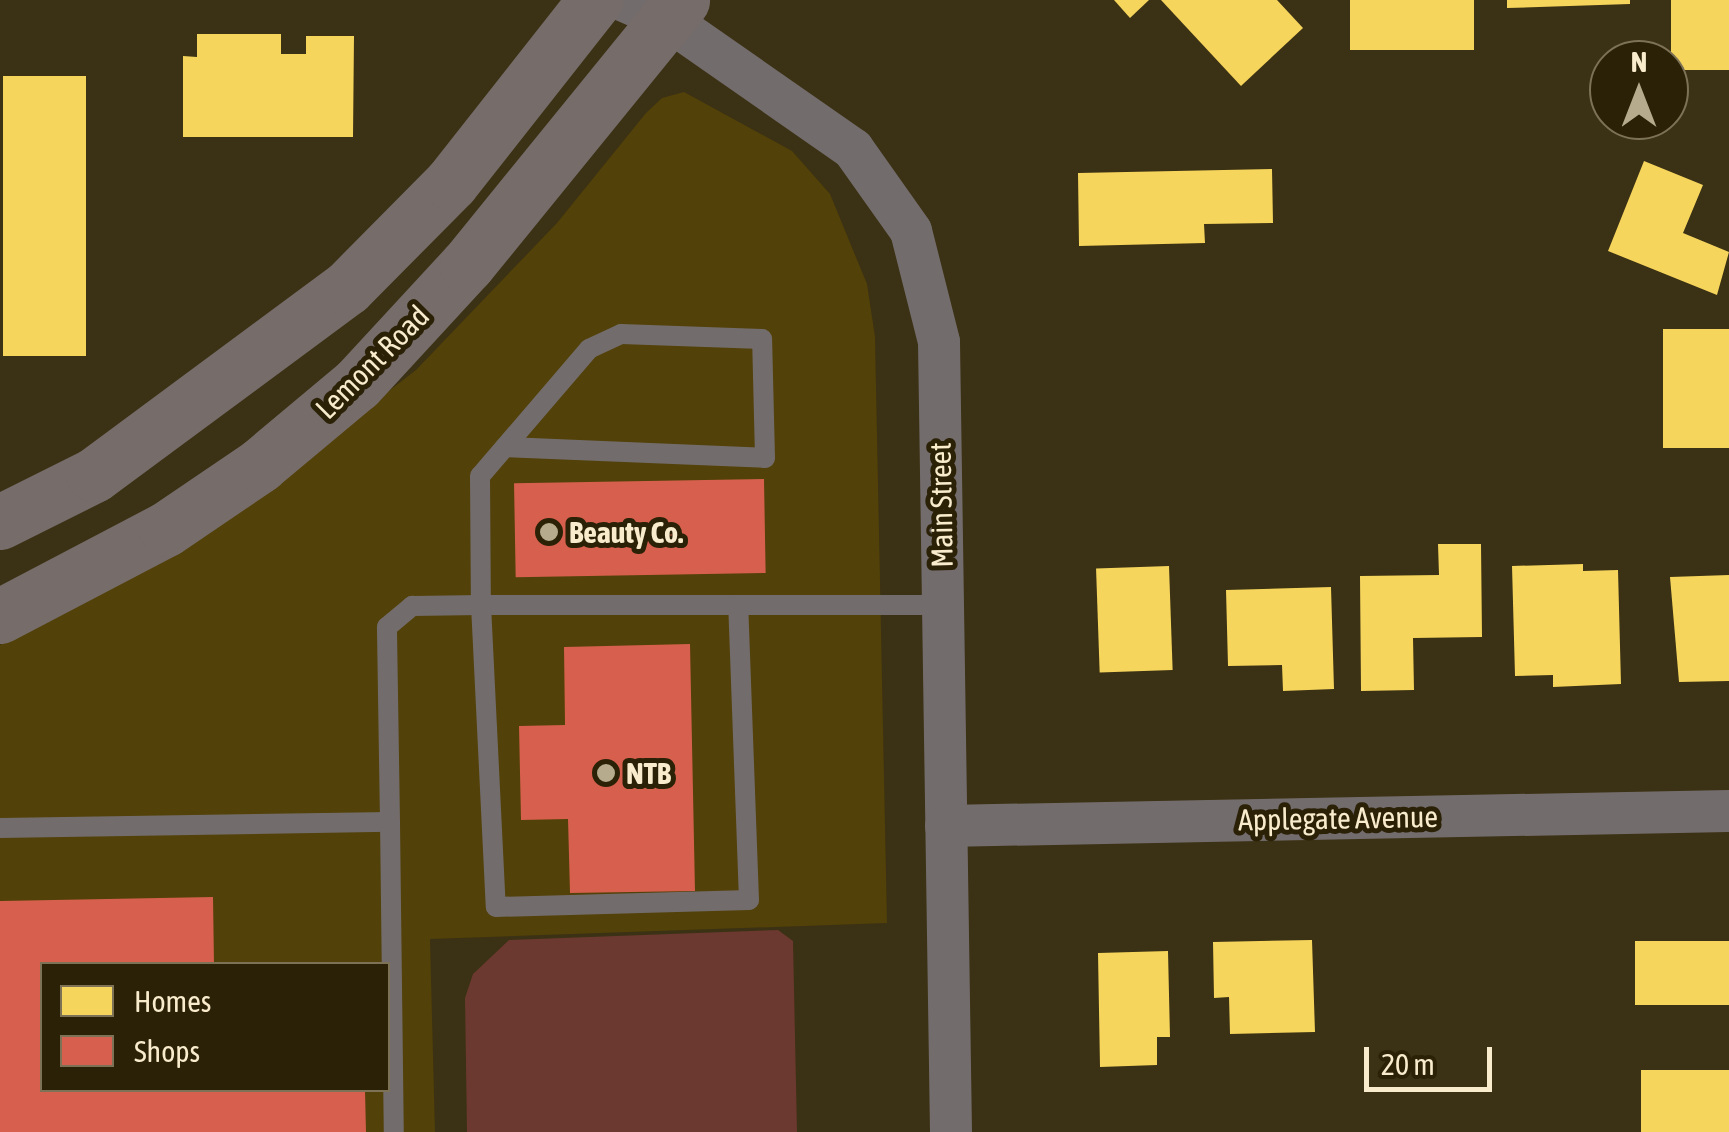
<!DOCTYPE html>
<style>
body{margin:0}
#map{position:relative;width:1729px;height:1132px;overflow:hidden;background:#3b3114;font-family:"Asap Condensed",sans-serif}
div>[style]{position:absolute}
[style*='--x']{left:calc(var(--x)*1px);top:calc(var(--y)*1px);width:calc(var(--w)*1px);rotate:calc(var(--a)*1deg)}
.built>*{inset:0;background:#524108}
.green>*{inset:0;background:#6b392f}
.homes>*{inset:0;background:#f6d55c;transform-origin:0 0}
.shops>*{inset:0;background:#d6604d;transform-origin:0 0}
.service>*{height:20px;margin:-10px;padding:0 10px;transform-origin:10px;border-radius:10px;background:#736c6c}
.minor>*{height:42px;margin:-21px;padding:0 21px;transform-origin:21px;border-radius:21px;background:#736c6c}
.secondary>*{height:55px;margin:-27.5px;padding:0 27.5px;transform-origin:27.5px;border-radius:27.5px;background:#766c6a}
.dots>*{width:28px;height:28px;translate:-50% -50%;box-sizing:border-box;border:5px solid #2b2107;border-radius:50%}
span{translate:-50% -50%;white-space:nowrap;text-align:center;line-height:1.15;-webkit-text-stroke:10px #2b2107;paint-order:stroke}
.street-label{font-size:30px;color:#f8eccd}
.poi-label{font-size:30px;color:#f8eccd;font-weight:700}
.left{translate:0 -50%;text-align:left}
.legend{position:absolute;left:40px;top:962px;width:350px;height:130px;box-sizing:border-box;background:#2b2107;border:2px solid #7d7256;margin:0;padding:12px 18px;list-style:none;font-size:30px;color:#f8eccd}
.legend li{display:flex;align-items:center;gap:20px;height:50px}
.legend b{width:50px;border:2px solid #7d7256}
.north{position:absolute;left:1589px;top:40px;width:100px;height:100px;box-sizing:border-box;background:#2b2107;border:2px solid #7d7256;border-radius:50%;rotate:0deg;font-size:28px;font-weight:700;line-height:40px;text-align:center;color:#f8eccd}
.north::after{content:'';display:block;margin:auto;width:35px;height:45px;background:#b6ab8c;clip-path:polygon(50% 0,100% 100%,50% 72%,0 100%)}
.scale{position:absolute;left:1364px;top:1047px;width:128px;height:45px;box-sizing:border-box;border:5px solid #f8eccd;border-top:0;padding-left:12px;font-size:30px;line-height:35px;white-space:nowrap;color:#f8eccd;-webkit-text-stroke:8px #2b2107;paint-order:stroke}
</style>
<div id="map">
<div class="built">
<div style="clip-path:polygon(evenodd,684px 92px,792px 151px,830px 194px,867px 284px,875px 337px,887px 923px,430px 939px,435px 1132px,0 1132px,0 645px,232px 512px,416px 370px,557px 223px,646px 113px,662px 98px,684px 92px,42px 964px,388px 964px,388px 1090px,42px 1090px,42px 964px)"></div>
</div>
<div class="green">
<div style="clip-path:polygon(778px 930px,793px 941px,797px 1132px,467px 1132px,465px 998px,473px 974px,509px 940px)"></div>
</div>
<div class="homes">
<div style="clip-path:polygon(1114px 0,1149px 0,1130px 18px)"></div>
<div style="clip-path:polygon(1161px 0,1277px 0,1303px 28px,1241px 86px)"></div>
<div style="left:1350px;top:0;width:124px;height:50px"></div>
<div style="clip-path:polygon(1507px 0,1630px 0,1630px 4px,1507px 8px)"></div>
<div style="left:1671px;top:0;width:58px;height:70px"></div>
<div style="clip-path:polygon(197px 34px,281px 34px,281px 54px,306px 54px,306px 36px,354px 36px,353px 137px,183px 137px,183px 56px,197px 57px)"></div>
<div style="left:86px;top:76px;width:280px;height:83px;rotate:90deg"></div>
<div style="clip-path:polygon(1644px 161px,1703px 185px,1683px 233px,1729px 252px,1717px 295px,1608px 251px)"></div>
<div style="clip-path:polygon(1272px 169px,1273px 223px,1204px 224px,1205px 243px,1079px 246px,1078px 173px)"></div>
<div style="left:1729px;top:329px;width:119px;height:66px;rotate:90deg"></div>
<div style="clip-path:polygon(1438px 544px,1481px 544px,1482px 637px,1413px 638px,1414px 690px,1361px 691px,1360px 576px,1439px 575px)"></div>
<div style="clip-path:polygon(1583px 564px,1583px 571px,1618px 570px,1621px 684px,1553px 687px,1553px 675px,1515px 676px,1512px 566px)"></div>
<div style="left:1169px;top:566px;width:104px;height:73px;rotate:88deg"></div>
<div style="clip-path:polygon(1729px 575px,1729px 681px,1679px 682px,1670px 577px)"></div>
<div style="clip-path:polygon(1331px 587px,1334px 689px,1283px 691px,1282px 665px,1228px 666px,1226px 590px)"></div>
<div style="clip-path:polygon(1312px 940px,1315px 1032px,1230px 1034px,1229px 997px,1214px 998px,1213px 942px)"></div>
<div style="left:1729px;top:941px;width:64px;height:94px;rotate:90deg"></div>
<div style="clip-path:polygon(1168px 951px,1170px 1037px,1157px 1037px,1157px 1065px,1100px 1067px,1098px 953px)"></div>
<div style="left:1729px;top:1070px;width:62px;height:88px;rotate:90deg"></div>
</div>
<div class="shops">
<div style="left:764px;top:479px;width:94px;height:250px;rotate:89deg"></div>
<div style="clip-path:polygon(690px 644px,695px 891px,570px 893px,568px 819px,521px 820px,519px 726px,565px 725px,564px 647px)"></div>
<div style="clip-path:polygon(213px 897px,214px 964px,42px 964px,42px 1090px,365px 1090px,366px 1132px,0 1132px,0 901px)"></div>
</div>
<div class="service">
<div style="--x:505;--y:447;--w:260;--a:2.4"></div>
<div style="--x:765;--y:458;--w:119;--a:-91.4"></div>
<div style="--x:762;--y:339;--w:141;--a:-178"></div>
<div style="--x:621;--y:334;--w:35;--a:155"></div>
<div style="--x:589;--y:349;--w:167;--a:130.6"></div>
<div style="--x:480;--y:476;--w:129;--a:89.6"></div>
<div style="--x:481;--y:605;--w:462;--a:0"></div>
<div style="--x:390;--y:822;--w:195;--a:-90.9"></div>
<div style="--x:387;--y:627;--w:33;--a:-40"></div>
<div style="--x:412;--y:606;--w:69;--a:-0.8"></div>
<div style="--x:481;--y:605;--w:302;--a:87.2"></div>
<div style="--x:496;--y:907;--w:253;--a:-1.6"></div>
<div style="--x:749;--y:900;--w:295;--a:-92.1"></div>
<div style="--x:0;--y:828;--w:390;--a:-0.9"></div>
<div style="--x:390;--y:822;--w:310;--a:89.3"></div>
</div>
<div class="minor">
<div style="--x:622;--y:0;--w:50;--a:23.5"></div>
<div style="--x:668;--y:20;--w:226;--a:34.9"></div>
<div style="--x:853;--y:149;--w:100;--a:54.7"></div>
<div style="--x:911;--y:231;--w:114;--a:75.8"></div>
<div style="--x:939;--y:342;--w:790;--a:89.13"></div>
<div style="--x:946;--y:826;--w:783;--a:-1.1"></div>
</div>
<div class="secondary">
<div style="--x:0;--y:522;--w:105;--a:-26.6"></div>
<div style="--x:94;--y:475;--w:315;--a:-36.5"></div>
<div style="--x:347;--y:288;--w:148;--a:-45.3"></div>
<div style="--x:451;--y:183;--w:233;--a:-51.8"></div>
<div style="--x:0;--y:616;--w:187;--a:-27.7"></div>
<div style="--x:166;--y:529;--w:114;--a:-34.2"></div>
<div style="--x:260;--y:465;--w:126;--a:-39.9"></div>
<div style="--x:357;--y:384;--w:162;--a:-47.3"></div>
<div style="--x:467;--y:265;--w:341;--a:-50.9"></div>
</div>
<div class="dots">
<div style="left:549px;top:532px;background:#b6ab8c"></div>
<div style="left:606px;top:773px;background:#b6ab8c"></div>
</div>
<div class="street-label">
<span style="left:372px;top:362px;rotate:-45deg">Lemont Road</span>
<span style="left:941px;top:505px;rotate:-91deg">Main Street</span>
<span style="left:1338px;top:818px;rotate:-1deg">Applegate Avenue</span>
</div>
<div class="poi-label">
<span class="left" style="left:569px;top:532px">Beauty Co.</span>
<span class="left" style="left:626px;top:773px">NTB</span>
</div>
<ul class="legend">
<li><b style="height:28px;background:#f6d55c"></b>Homes</li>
<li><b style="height:28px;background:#d6604d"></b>Shops</li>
</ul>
<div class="north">N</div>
<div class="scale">20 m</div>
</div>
